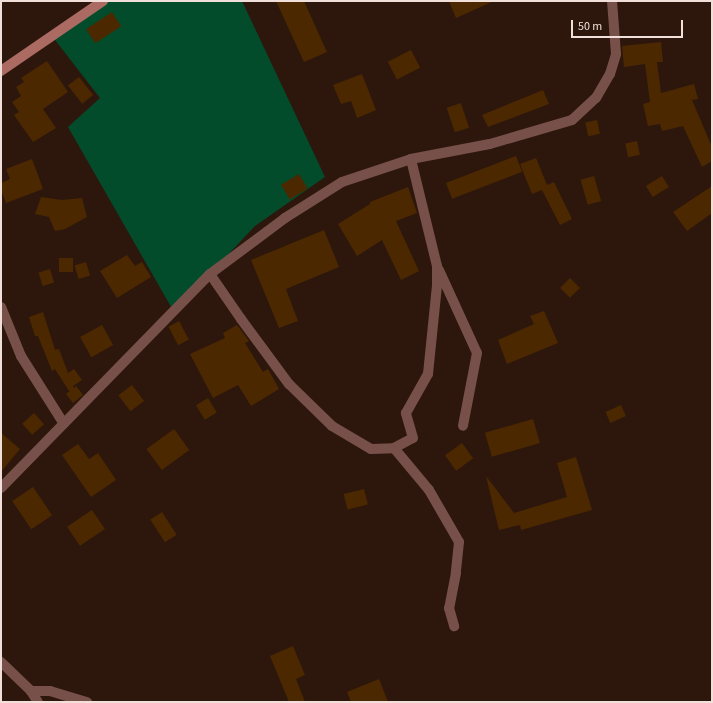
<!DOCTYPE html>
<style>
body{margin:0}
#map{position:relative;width:713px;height:703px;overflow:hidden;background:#2d170d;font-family:"Source Sans 3",sans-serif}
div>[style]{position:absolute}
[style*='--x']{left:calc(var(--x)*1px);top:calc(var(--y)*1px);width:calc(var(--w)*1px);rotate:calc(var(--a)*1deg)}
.green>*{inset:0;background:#024c2c}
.building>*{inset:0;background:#4b2800;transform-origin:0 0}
.street>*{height:10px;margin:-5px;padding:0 5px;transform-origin:5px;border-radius:5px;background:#78504a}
.secondary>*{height:10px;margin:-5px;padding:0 5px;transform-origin:5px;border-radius:5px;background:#ab6b62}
span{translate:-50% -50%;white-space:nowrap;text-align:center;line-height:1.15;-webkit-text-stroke:3px #2d170d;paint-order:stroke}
.frame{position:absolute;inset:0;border:2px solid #f0e0d9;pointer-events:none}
.scale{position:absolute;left:571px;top:20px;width:112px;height:18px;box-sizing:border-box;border:2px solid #f0e0d9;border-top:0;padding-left:5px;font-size:12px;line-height:14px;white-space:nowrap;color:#f0e0d9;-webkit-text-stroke:3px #2d170d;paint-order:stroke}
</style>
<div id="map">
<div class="green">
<div style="clip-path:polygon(103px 1px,242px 1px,325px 177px,255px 226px,174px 312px,68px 127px,100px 98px,52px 36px)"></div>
</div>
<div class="building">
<div style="clip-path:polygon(276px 1px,304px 1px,327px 52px,304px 62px)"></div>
<div style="clip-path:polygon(449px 1px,494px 1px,456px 18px)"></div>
<div style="left:112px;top:12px;width:17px;height:31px;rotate:57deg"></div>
<div style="clip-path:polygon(661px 42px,663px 62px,657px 62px,661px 93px,694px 84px,698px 99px,692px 100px,712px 147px,712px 161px,702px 167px,683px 126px,662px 131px,660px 124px,648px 126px,643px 104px,650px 102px,645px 64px,624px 67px,622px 46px)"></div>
<div style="left:411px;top:50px;width:20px;height:26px;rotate:63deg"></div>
<div style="clip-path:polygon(47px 61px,68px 92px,43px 109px,56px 128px,33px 142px,14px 115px,19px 112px,12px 102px,21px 96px,16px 87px,24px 82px,21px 78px)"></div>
<div style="clip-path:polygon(362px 74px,376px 110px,357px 118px,351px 101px,341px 104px,333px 85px)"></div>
<div style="left:79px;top:77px;width:23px;height:14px;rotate:52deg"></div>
<div style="clip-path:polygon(543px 90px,549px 104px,488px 127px,482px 115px)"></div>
<div style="left:461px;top:103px;width:26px;height:15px;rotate:72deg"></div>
<div style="left:597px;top:120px;width:14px;height:12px;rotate:78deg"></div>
<div style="left:637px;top:141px;width:14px;height:12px;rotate:78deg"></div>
<div style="left:516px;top:156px;width:17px;height:75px;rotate:69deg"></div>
<div style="clip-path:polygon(536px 158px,547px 185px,554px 182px,572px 219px,560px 225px,542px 190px,532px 194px,520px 164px)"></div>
<div style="clip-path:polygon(32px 159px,43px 189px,6px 203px,1px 190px,1px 183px,10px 179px,6px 169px)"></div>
<div style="left:299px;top:174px;width:17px;height:21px;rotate:59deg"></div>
<div style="left:594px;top:176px;width:26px;height:14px;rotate:74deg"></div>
<div style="left:662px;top:176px;width:13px;height:19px;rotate:58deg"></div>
<div style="clip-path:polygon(712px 186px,712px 213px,687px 231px,673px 212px)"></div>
<div style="clip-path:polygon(408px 187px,417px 213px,396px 221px,419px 271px,401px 280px,382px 240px,357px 256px,338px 224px,370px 204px,370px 202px)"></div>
<div style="clip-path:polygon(41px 197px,62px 200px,82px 198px,87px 217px,65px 229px,55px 231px,49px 217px,35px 214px)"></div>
<div style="clip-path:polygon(324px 230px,339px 267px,286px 289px,298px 321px,279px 328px,251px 260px)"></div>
<div style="clip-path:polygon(127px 255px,135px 266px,142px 262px,151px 277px,117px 298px,100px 271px)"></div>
<div style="left:59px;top:258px;width:14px;height:14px"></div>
<div style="left:86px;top:262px;width:14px;height:12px;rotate:73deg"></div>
<div style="left:50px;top:269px;width:14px;height:12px;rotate:73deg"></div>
<div style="left:570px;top:278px;width:14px;height:14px;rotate:45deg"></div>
<div style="clip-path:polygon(544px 311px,558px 343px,507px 364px,498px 340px,534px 324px,530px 316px)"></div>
<div style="clip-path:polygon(43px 312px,55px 350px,59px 349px,68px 373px,74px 369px,82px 380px,73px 386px,74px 388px,76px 386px,83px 395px,73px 403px,66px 394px,71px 390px,69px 391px,55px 369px,52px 371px,38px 336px,35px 336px,29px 317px)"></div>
<div style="left:179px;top:321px;width:21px;height:12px;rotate:62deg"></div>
<div style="left:102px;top:325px;width:23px;height:25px;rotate:61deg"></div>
<div style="clip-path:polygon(237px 325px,249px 341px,245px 343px,263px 372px,268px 369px,279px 389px,251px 406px,238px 385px,213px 398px,190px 354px,225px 338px,223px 333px)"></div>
<div style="left:132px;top:385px;width:20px;height:17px;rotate:53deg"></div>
<div style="left:208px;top:398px;width:17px;height:14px;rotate:59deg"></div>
<div style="left:621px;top:405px;width:12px;height:17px;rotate:66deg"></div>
<div style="left:34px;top:413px;width:15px;height:16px;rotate:48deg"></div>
<div style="left:533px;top:419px;width:25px;height:50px;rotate:74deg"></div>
<div style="left:174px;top:429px;width:26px;height:34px;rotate:54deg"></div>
<div style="clip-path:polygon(1px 433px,20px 449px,1px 472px)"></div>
<div style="left:462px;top:443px;width:19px;height:21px;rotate:54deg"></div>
<div style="clip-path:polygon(78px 444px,89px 459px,98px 453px,116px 480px,91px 497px,62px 455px)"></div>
<div style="clip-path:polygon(576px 457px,592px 510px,521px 530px,520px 525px,499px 530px,486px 476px,514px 513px,567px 497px,557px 463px)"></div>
<div style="left:33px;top:487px;width:34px;height:25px;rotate:56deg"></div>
<div style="left:364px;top:489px;width:16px;height:21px;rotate:76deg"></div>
<div style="left:92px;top:510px;width:23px;height:30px;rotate:56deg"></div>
<div style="left:162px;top:512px;width:27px;height:14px;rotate:57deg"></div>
<div style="clip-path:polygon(293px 646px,305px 675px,296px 679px,305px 702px,289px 702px,270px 656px)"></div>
<div style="clip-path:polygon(379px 679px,388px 702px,351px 702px,347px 692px)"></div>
</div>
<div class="street">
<div style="--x:439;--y:270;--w:91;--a:65.4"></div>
<div style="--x:477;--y:353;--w:74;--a:100.9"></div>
<div style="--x:210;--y:274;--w:55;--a:55.4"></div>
<div style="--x:241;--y:319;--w:81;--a:53.6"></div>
<div style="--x:289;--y:384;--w:60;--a:44.3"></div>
<div style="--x:332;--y:426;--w:45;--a:30.5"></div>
<div style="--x:371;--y:449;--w:23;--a:-2"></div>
<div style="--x:394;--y:448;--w:55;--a:50.2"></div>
<div style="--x:429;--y:490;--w:60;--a:60"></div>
<div style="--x:459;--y:542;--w:31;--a:96"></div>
<div style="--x:456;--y:573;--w:36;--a:101"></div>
<div style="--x:449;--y:608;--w:19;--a:74"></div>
<div style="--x:1;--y:307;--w:53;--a:67.8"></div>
<div style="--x:21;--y:356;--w:80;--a:57.7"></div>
<div style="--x:394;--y:448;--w:21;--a:-28"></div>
<div style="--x:413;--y:438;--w:26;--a:-106"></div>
<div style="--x:406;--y:413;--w:45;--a:-60.6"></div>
<div style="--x:428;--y:374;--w:89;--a:-84.2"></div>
<div style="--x:437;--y:285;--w:19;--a:-90"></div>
<div style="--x:437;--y:266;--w:110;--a:-103.7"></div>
<div style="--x:1;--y:488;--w:299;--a:-45.7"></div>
<div style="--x:210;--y:274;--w:94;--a:-36.7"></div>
<div style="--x:285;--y:218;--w:67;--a:-32.3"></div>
<div style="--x:342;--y:182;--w:73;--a:-18.4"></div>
<div style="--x:411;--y:159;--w:80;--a:-10.8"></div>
<div style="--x:490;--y:144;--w:85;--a:-16.3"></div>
<div style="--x:572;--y:120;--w:33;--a:-43"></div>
<div style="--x:596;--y:98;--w:28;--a:-60"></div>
<div style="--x:610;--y:74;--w:21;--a:-73"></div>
<div style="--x:616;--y:54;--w:53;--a:-94.3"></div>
<div style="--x:1;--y:662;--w:42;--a:44"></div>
<div style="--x:31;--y:691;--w:19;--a:0"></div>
<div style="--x:50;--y:691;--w:39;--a:17"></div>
<div style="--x:31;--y:691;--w:13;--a:58"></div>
</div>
<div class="secondary">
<div style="--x:1;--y:71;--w:124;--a:-34.5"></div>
</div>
<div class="frame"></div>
<div class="scale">50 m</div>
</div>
